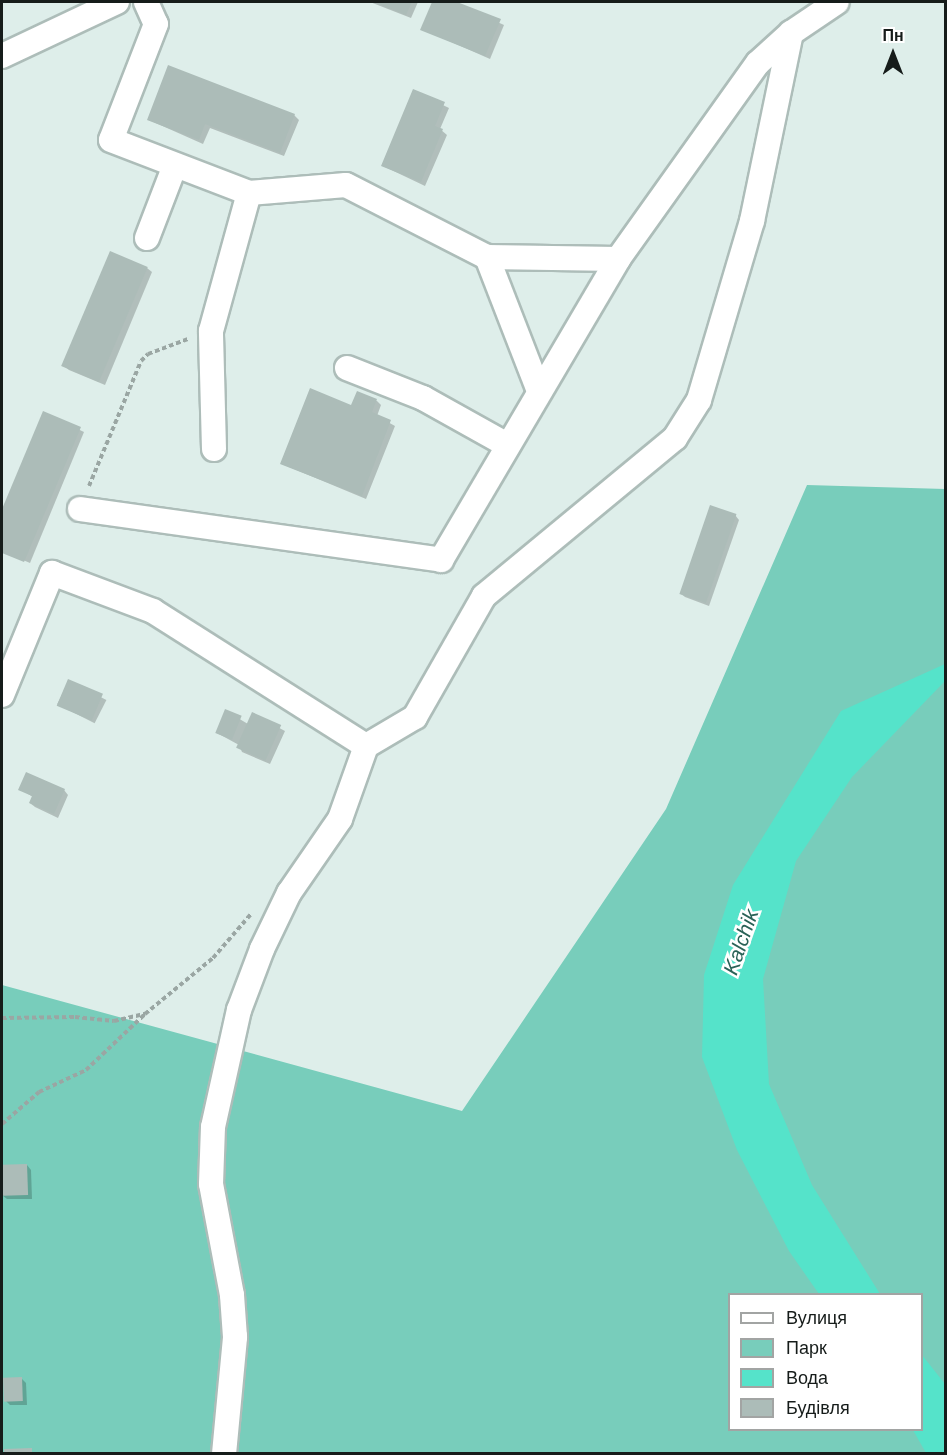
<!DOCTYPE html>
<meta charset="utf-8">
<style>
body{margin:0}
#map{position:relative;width:947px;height:1455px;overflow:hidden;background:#deeeea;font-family:Arial,sans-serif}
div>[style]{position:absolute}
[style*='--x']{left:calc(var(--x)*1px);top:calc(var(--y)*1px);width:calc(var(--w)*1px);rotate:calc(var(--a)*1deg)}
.green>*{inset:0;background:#78cdbb}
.water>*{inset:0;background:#55e3ca}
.shadow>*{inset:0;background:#0003;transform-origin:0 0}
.building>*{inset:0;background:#acbcb8;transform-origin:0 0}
.path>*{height:4px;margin-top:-2px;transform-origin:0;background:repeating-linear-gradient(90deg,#9aa6a3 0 4.5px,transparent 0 7.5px)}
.roads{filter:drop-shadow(2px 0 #adbdb9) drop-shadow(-2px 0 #adbdb9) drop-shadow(0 2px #adbdb9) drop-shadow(0 -2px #adbdb9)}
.minor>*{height:24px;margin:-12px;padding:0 12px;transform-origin:12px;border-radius:12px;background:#fff}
span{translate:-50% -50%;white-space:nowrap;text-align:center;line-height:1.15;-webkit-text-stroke:5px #fff;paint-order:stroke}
.water-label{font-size:21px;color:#296257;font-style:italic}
.frame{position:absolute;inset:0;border:3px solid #161c1a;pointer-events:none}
.legend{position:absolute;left:728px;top:1293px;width:195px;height:138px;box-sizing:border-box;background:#fff;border:2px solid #a2a4a3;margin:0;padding:8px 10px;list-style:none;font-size:18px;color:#161c1a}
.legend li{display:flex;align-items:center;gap:12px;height:30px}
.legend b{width:30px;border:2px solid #a2a4a3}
.north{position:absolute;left:863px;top:24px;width:60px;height:60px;-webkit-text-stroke:4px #fff;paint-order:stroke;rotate:0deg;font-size:16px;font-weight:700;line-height:24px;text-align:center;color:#161c1a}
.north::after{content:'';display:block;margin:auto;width:21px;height:27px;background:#161c1a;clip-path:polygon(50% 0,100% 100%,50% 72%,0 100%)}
</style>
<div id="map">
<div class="green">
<div style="clip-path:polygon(evenodd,807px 485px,945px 489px,945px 1453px,2px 1453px,2px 985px,462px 1111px,666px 809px,807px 485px,730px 1294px,922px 1294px,922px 1430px,730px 1430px,730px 1294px)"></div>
</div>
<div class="water">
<div style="clip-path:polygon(945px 664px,945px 681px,852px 777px,796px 861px,763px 979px,769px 1084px,812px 1185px,880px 1294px,819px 1294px,789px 1251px,737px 1150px,702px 1057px,704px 975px,733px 885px,841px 711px)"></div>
<div style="clip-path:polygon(922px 1355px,945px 1384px,945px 1453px,926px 1453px,913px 1430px,922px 1430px)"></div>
</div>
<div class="shadow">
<div style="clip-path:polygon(370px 2px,418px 2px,411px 18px)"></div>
<div style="clip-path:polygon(433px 2px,453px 2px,504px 25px,490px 59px,422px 29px)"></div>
<div style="clip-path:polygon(414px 91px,449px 108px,440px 129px,447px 135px,425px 186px,383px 166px)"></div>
<div style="clip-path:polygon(294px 115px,299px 120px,284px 156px,210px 128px,203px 144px,149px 120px)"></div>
<div style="clip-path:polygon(147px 268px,152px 272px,105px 385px,69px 370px,64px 366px)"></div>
<div style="clip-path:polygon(358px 393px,377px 401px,381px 405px,377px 416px,395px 426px,366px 499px,282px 464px,352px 406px)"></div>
<div style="clip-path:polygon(44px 413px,84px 432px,30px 563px,2px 551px,2px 513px)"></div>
<div style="clip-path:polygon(735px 515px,739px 520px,709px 606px,685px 597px,680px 593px)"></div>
<div style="left:69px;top:681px;width:42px;height:26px;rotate:27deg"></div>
<div style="clip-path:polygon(226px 711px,248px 724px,253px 714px,285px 731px,270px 764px,242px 752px,239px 745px,217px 733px)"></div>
<div style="clip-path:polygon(20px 789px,64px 790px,68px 795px,58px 818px,35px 807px,30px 803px,33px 797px)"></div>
<div style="clip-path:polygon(27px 1165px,31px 1170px,32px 1199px,7px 1199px,2px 1195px,2px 1167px)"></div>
<div style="clip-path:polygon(22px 1379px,26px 1383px,27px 1405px,10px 1405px,6px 1401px)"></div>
</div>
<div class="building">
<div style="clip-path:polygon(374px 2px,412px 2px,406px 15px)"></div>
<div style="clip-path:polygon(432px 2px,457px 2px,501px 19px,485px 56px,420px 30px)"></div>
<div style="clip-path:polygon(168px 65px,295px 114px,280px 153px,205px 124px,199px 140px,147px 120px)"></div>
<div style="clip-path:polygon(413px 89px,445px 102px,435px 126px,443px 129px,421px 182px,381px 166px)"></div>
<div style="left:110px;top:251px;width:41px;height:125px;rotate:23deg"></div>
<div style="clip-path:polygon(310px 388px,351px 405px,357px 391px,377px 399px,372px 412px,391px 420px,362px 496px,280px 464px)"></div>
<div style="clip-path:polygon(43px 411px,81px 427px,24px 562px,2px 553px,2px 509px)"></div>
<div style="left:710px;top:505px;width:28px;height:94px;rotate:19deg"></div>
<div style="left:68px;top:679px;width:38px;height:29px;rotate:23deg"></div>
<div style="left:225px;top:709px;width:18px;height:26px;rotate:22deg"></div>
<div style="left:252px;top:712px;width:32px;height:39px;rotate:24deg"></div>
<div style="clip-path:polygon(26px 772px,65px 789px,54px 814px,29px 803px,32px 796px,18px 790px)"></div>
<div style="left:27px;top:1164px;width:31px;height:25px;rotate:88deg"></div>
<div style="left:22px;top:1377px;width:24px;height:19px;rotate:88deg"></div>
<div style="clip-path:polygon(32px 1448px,32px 1454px,4px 1454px,4px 1449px)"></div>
</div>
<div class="path">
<div style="--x:89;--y:486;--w:135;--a:-67.4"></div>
<div style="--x:141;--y:361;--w:10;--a:-45"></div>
<div style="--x:148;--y:354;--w:43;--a:-20.6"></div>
<div style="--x:2;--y:1018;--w:73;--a:-0.8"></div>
<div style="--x:75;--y:1017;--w:39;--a:6"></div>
<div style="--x:114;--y:1021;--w:32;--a:-13"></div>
<div style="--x:2;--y:1124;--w:49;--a:-40.9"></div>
<div style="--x:39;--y:1092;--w:52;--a:-25.1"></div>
<div style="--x:86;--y:1070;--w:81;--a:-43.5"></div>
<div style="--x:145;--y:1014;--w:88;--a:-39.5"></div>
<div style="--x:213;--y:958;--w:58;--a:-49.2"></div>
</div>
<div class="roads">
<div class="minor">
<div style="--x:146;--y:2;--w:24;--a:66"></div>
<div style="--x:156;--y:24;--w:124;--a:111.2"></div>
<div style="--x:111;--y:140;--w:148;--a:21"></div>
<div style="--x:249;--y:193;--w:97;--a:-4.7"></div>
<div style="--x:346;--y:185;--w:158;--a:27.1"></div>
<div style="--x:487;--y:257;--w:131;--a:0.9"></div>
<div style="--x:2;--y:56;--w:127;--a:-25.2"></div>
<div style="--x:147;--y:238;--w:78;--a:-69"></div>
<div style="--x:487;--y:257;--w:144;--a:68.8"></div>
<div style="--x:347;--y:368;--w:82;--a:21.5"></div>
<div style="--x:423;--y:398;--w:96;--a:29.2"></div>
<div style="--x:214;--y:449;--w:118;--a:-91.5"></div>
<div style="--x:211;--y:331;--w:143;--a:-74.6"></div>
<div style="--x:80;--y:509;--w:365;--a:8"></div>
<div style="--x:441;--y:560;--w:349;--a:-59.5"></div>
<div style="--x:618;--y:259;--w:241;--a:-54.5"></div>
<div style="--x:758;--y:63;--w:45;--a:-42.3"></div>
<div style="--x:791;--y:33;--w:55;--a:-34"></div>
<div style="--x:2;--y:695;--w:132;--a:-67.7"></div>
<div style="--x:52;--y:573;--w:108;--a:20.6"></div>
<div style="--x:153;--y:611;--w:252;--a:32.4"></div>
<div style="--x:224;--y:1454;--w:118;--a:-84.6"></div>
<div style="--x:235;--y:1337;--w:42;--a:-94.1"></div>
<div style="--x:232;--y:1295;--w:113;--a:-100.7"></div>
<div style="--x:211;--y:1184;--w:57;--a:-88"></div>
<div style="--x:213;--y:1127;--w:120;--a:-77.5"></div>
<div style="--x:239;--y:1010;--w:65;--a:-69.3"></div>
<div style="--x:262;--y:949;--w:62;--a:-64.3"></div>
<div style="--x:289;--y:893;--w:90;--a:-55.4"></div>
<div style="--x:340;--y:819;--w:77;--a:-70.4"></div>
<div style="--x:366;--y:746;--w:57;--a:-30.6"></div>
<div style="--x:415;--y:717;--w:139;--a:-60.3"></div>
<div style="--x:484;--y:596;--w:248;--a:-39.6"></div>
<div style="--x:675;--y:438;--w:45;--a:-57.7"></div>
<div style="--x:699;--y:400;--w:187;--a:-73.5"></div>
<div style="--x:752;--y:221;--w:192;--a:-78.3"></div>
</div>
</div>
<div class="water-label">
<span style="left:741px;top:942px;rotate:-71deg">Kalchik</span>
</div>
<div class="frame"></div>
<ul class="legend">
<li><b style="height:8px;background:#fff"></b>Вулиця</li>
<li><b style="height:16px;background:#78cdbb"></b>Парк</li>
<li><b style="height:16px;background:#55e3ca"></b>Вода</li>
<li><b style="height:16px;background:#acbcb8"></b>Будівля</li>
</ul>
<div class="north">Пн</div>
</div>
